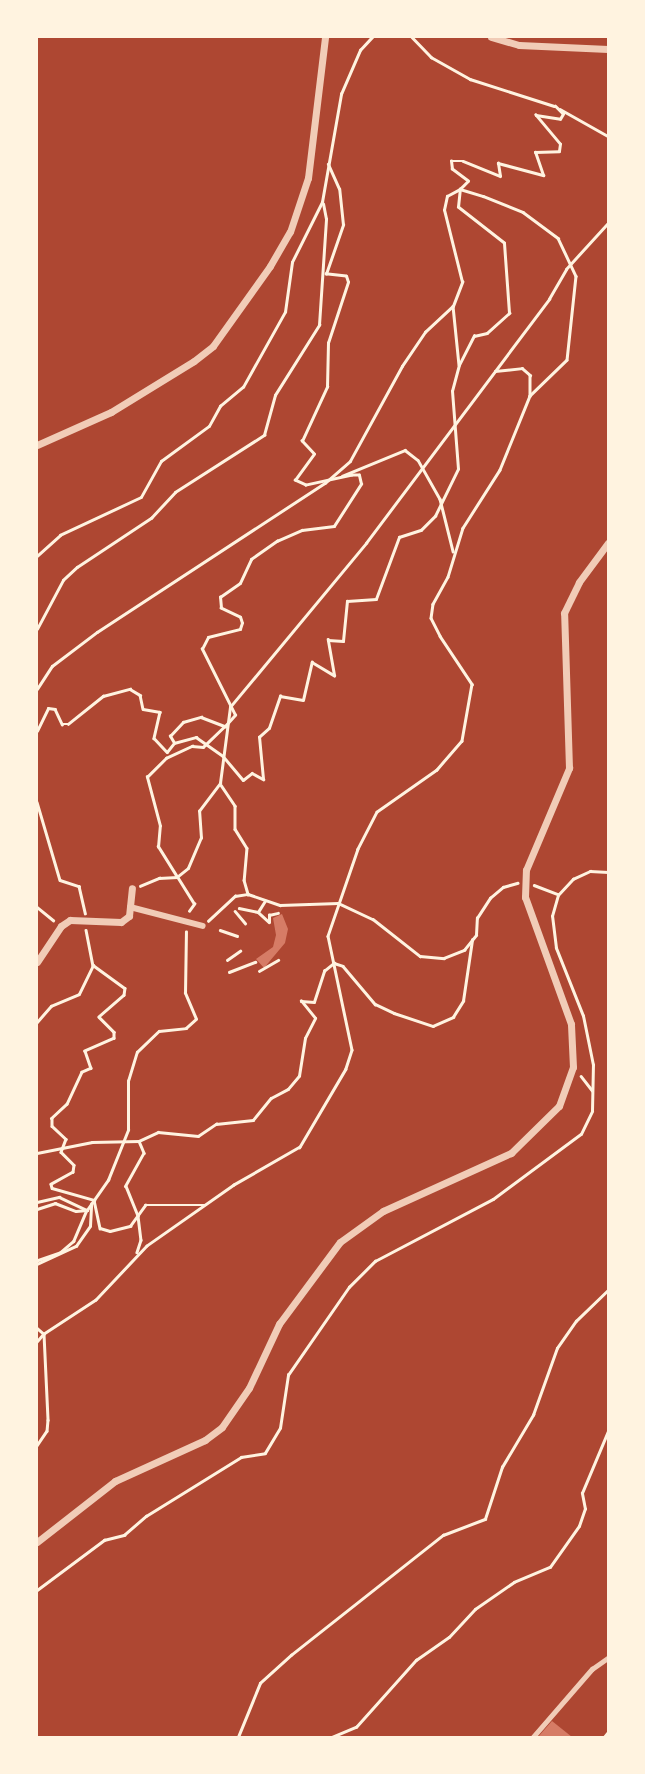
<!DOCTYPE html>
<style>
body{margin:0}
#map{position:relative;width:645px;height:1774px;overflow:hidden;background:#c8553d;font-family:Lato,sans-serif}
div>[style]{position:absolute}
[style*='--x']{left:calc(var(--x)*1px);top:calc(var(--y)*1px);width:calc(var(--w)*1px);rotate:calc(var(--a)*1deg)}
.green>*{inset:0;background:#ae4732;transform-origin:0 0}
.building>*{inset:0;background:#d67c66}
.path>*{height:2.5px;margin:-1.25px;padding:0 1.25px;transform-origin:1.25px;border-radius:1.25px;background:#fff3e0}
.service>*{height:4.5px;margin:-2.25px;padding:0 2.25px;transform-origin:2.25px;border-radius:2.25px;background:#f1ccb7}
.pedestrian>*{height:6px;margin:-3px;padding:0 3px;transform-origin:3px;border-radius:3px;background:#f1ccb7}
.minor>*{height:7px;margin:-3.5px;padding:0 3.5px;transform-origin:3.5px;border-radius:3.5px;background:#f1ccb7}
span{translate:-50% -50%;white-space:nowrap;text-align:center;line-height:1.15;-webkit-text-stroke:7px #fff3e0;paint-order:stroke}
.frame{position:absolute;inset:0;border:38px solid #fff3e0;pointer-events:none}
</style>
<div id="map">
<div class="green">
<div style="left:37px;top:37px;width:571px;height:1700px"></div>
</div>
<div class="building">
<div style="clip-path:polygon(282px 914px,288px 929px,285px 943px,264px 968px,256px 959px,273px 947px,276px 935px,273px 918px)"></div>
<div style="clip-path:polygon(552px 1721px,572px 1737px,538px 1737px)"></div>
</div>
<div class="path">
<div style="--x:412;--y:37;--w:28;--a:46"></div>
<div style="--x:431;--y:57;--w:45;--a:29.4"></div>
<div style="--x:470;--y:79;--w:88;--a:17.8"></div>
<div style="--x:560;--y:109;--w:55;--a:29.4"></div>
<div style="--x:453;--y:306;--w:59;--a:84.2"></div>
<div style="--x:495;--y:371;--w:27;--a:-6"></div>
<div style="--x:522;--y:368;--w:11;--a:41"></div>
<div style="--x:530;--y:375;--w:21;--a:90"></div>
<div style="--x:342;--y:476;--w:68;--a:-22.4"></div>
<div style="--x:405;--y:450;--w:16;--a:38"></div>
<div style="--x:418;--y:460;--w:45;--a:60.6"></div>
<div style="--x:440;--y:499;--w:54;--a:76"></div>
<div style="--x:37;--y:556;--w:31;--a:-42"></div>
<div style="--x:60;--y:535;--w:89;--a:-25.1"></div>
<div style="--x:141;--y:497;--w:41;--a:-60.9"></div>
<div style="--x:161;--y:461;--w:59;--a:-36.1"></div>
<div style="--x:209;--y:426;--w:23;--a:-61"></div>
<div style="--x:220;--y:406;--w:30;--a:-40"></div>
<div style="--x:243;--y:387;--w:86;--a:-60.8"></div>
<div style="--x:285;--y:312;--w:50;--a:-82"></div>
<div style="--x:292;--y:262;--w:67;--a:-63.4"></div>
<div style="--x:322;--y:202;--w:110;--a:-80"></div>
<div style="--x:341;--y:94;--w:48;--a:-66.6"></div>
<div style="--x:360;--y:50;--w:18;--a:-47"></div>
<div style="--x:37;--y:629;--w:55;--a:-62"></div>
<div style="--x:63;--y:580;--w:19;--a:-43"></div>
<div style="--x:77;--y:567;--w:89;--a:-33.5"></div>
<div style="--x:151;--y:518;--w:35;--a:-47"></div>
<div style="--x:175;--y:492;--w:106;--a:-32.6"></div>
<div style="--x:264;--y:435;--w:41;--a:-74.6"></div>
<div style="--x:275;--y:395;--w:83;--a:-57.8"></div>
<div style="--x:319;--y:325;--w:106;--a:-86.2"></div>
<div style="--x:326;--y:219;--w:15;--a:-101"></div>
<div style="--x:37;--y:689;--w:27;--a:-57"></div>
<div style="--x:52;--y:666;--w:56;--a:-37.1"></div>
<div style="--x:97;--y:632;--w:272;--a:-33.2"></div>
<div style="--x:325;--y:483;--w:33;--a:-41"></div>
<div style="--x:350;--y:461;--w:108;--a:-61.3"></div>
<div style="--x:402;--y:366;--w:41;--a:-55.9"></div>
<div style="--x:425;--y:332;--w:38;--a:-43"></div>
<div style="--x:453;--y:306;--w:26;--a:-69"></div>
<div style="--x:462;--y:282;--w:74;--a:-104"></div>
<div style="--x:444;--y:210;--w:14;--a:-78"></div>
<div style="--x:447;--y:196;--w:15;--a:-28"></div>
<div style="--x:460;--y:189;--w:24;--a:17"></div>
<div style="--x:483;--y:196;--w:43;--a:21.8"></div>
<div style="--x:523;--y:212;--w:44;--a:36.6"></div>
<div style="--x:558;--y:238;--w:42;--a:64.7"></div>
<div style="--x:576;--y:276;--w:84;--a:96.1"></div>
<div style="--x:567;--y:360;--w:52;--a:135.8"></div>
<div style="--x:530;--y:396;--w:80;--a:112.1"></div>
<div style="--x:500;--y:470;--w:69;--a:122.5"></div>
<div style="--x:463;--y:528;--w:51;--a:107"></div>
<div style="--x:448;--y:577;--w:31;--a:119"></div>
<div style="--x:433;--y:604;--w:14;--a:98"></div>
<div style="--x:431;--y:618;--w:20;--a:63"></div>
<div style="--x:440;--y:636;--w:58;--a:56.3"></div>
<div style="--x:472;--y:684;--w:58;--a:100"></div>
<div style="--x:462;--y:741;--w:38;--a:131"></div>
<div style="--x:437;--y:770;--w:73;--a:145"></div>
<div style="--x:377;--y:812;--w:42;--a:117.2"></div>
<div style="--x:358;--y:849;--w:92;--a:109"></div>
<div style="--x:328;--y:936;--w:116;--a:78.1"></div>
<div style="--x:352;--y:1050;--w:20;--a:108"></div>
<div style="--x:346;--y:1069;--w:91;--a:120.5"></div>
<div style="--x:300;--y:1147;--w:76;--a:150.1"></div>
<div style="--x:234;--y:1185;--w:106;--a:145"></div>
<div style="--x:147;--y:1246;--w:74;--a:133.4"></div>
<div style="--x:96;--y:1300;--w:62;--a:146.8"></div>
<div style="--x:44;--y:1334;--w:86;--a:87.3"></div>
<div style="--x:48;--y:1420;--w:11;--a:95"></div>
<div style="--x:47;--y:1431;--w:18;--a:124"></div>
<div style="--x:37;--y:731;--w:25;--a:-64"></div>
<div style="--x:48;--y:708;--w:7;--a:8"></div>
<div style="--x:55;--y:709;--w:17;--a:65"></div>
<div style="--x:62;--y:724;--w:6;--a:0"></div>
<div style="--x:68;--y:724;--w:45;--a:-38.7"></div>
<div style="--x:103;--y:696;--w:28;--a:-15"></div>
<div style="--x:130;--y:689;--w:12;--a:31"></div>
<div style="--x:140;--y:695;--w:14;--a:78"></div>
<div style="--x:143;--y:709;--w:17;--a:10"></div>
<div style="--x:160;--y:712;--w:27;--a:103"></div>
<div style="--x:154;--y:738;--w:19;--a:47"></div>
<div style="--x:167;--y:752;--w:11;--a:-52"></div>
<div style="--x:174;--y:743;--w:23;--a:-15"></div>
<div style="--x:196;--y:737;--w:33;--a:35"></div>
<div style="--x:223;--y:756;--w:31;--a:50"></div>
<div style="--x:243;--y:780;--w:11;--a:-38"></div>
<div style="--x:252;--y:773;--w:13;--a:29"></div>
<div style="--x:263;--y:779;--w:42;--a:-95.4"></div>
<div style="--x:259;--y:737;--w:13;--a:-42"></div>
<div style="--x:269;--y:728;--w:34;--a:-71"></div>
<div style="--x:280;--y:696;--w:23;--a:10"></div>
<div style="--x:303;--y:700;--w:39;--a:-77"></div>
<div style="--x:312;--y:662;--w:26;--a:31"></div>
<div style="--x:334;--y:675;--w:36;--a:-100"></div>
<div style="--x:328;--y:640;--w:15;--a:4"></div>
<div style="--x:343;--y:641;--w:40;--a:-84.3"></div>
<div style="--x:347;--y:601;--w:29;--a:-4"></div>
<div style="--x:376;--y:599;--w:66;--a:-69.6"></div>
<div style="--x:399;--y:537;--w:23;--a:-18"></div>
<div style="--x:421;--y:530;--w:20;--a:-45"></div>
<div style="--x:435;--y:516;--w:52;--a:-63.9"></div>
<div style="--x:458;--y:469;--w:78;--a:-94.4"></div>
<div style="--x:452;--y:391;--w:27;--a:-75"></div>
<div style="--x:459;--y:365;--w:33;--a:-63"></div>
<div style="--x:474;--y:336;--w:13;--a:-13"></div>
<div style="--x:487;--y:333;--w:30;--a:-42"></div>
<div style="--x:509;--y:313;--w:70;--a:-94.1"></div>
<div style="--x:504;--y:243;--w:58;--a:-142"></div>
<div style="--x:458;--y:207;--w:18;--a:-84"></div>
<div style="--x:460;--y:189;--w:11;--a:-45"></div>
<div style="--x:468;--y:181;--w:20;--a:-143"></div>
<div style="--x:452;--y:169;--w:8;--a:-97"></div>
<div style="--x:451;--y:161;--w:12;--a:0"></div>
<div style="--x:463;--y:161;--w:40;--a:22"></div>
<div style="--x:500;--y:176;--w:13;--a:-99"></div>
<div style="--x:498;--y:163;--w:47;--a:14.9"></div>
<div style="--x:543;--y:175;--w:24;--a:-109"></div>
<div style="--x:535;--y:152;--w:24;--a:-2"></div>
<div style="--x:559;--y:151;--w:7;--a:-82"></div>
<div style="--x:560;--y:144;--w:38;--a:-130"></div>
<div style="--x:536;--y:115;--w:24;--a:9"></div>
<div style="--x:560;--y:119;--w:6;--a:-59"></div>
<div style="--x:563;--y:114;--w:11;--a:-135"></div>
<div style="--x:174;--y:743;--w:8;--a:-120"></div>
<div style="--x:170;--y:736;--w:19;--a:-47"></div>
<div style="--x:183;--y:722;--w:19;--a:-16"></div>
<div style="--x:201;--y:717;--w:26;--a:21"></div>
<div style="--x:225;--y:726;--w:15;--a:-48"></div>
<div style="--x:235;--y:715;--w:74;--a:-116.6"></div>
<div style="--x:202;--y:649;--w:13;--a:-63"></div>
<div style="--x:208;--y:637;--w:33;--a:-14"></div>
<div style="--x:240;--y:629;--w:6;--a:-72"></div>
<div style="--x:242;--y:623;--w:6;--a:-108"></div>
<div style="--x:240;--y:617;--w:21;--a:-155"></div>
<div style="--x:221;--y:608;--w:11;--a:-95"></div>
<div style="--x:220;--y:597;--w:24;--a:-35"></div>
<div style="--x:240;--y:583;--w:26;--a:-65"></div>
<div style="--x:251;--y:559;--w:32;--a:-35"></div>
<div style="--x:277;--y:541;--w:27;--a:-24"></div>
<div style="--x:302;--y:530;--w:32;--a:-7"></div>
<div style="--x:334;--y:526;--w:50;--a:-57.3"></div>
<div style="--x:361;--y:484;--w:9;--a:-103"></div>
<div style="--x:359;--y:475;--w:7;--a:180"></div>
<div style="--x:352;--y:475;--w:47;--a:167.7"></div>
<div style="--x:306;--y:485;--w:12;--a:-156"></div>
<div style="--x:295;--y:480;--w:32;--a:-54"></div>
<div style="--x:314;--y:454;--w:18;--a:-133"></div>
<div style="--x:302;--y:441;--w:60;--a:-65.2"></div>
<div style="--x:327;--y:387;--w:44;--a:-88.7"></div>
<div style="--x:328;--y:343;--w:64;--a:-71.8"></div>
<div style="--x:348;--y:282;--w:6;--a:-108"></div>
<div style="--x:346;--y:276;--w:20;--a:-174"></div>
<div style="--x:326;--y:274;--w:52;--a:-70.9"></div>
<div style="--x:343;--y:225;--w:36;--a:-96"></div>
<div style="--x:339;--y:189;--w:27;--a:-114"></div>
<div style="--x:221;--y:785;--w:25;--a:56"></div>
<div style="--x:235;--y:806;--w:23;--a:90"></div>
<div style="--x:235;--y:829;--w:22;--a:58"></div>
<div style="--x:247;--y:848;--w:32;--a:95"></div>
<div style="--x:244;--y:880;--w:15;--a:74"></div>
<div style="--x:37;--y:802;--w:81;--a:73.6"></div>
<div style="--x:60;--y:880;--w:20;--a:18"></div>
<div style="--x:79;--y:886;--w:28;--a:77"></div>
<div style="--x:534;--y:885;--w:25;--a:21"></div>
<div style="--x:140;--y:886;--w:21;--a:-23"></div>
<div style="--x:159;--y:878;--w:18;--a:-3"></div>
<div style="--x:177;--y:877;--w:36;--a:-122"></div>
<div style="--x:158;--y:847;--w:21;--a:-85"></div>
<div style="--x:160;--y:826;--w:51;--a:-104.9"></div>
<div style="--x:147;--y:777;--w:27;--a:-45"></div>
<div style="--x:166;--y:758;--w:29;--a:-25"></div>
<div style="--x:192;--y:746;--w:11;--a:5"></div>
<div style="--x:203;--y:747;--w:30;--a:-44"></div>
<div style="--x:37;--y:907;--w:21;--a:39"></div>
<div style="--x:239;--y:908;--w:19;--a:12"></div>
<div style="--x:258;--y:912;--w:15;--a:42"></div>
<div style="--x:269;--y:922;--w:7;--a:-90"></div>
<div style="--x:269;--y:915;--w:9;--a:-13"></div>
<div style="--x:189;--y:911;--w:9;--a:-54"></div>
<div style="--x:194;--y:904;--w:32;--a:-122"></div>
<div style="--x:177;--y:877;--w:14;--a:-39"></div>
<div style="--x:188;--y:868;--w:33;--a:-67"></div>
<div style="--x:201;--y:838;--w:27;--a:-94"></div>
<div style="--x:199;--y:811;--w:35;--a:-53"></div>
<div style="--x:220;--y:783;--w:77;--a:-82.5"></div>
<div style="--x:230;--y:707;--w:213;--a:-50.3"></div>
<div style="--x:366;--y:543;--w:305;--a:-53.1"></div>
<div style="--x:549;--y:299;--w:34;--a:-60"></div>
<div style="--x:566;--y:269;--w:62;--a:-47.6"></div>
<div style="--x:235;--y:911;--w:16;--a:50"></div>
<div style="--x:258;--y:912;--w:13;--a:-58"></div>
<div style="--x:208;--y:921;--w:37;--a:-43"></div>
<div style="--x:235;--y:896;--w:13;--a:-9"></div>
<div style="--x:248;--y:894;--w:34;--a:19"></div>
<div style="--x:280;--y:905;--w:58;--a:-2"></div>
<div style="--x:338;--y:903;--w:38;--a:25"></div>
<div style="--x:373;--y:919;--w:60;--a:38.2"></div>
<div style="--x:420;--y:956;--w:24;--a:5"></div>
<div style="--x:444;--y:958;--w:22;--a:-22"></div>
<div style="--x:464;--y:950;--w:19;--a:-51"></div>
<div style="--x:476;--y:935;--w:17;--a:-87"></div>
<div style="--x:477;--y:918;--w:24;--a:-57"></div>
<div style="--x:490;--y:898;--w:17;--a:-40"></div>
<div style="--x:503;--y:887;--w:15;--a:-16"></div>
<div style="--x:86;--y:930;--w:36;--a:79"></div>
<div style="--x:93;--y:965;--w:39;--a:36"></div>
<div style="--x:125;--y:988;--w:7;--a:98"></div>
<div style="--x:124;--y:995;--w:33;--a:139"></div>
<div style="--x:99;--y:1017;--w:21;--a:45"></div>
<div style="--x:114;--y:1032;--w:6;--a:90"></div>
<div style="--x:114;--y:1038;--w:32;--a:156"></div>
<div style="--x:85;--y:1051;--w:18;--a:71"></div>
<div style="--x:91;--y:1068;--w:10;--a:156"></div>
<div style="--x:82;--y:1072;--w:35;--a:115"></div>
<div style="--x:67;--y:1104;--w:21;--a:137"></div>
<div style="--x:52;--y:1118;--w:8;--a:90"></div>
<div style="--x:52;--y:1126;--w:19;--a:43"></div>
<div style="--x:66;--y:1139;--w:14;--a:111"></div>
<div style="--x:61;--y:1152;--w:18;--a:45"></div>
<div style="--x:74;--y:1165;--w:7;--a:98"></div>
<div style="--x:73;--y:1172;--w:25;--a:151"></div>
<div style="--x:51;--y:1184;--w:4;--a:76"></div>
<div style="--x:52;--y:1188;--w:44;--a:15.9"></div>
<div style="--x:94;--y:1200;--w:29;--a:78"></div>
<div style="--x:100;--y:1228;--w:10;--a:17"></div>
<div style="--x:110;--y:1231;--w:21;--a:-14"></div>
<div style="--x:130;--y:1226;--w:26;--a:-54"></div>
<div style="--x:145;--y:1205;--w:61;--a:0"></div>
<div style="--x:220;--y:930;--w:18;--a:19"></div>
<div style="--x:227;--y:960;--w:16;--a:-35"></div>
<div style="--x:259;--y:971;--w:22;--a:-30"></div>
<div style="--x:229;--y:972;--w:28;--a:-21"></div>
<div style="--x:37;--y:1022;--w:21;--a:-49"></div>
<div style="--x:51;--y:1006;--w:30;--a:-23"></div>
<div style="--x:79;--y:994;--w:32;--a:-64"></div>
<div style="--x:581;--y:1076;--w:18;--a:52"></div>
<div style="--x:139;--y:1141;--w:21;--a:-25"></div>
<div style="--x:158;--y:1132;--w:40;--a:5.7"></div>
<div style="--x:198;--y:1136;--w:22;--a:-34"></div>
<div style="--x:216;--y:1124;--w:37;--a:-6"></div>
<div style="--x:253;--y:1120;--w:28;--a:-51"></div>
<div style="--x:271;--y:1098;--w:19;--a:-28"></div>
<div style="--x:288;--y:1089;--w:17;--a:-50"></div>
<div style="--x:299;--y:1076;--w:38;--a:-81"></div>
<div style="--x:305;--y:1038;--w:22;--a:-63"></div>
<div style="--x:315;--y:1018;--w:22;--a:-129"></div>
<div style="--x:301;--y:1001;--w:13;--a:4"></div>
<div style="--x:314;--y:1002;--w:33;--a:-72"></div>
<div style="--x:324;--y:971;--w:13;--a:-39"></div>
<div style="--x:334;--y:963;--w:9;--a:18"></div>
<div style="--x:343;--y:966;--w:50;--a:49.9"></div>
<div style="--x:375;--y:1004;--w:21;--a:25"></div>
<div style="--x:394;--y:1013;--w:41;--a:18.4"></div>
<div style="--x:433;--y:1026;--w:22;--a:-24"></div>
<div style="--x:453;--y:1017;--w:19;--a:-58"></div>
<div style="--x:463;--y:1001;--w:62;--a:-81.6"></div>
<div style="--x:37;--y:1153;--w:56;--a:-11.3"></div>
<div style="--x:92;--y:1142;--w:47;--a:-1.2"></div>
<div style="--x:139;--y:1141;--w:13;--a:67"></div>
<div style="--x:144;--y:1153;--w:38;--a:119"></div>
<div style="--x:126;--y:1186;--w:32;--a:68"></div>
<div style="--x:138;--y:1216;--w:24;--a:83"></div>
<div style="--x:141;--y:1240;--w:13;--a:108"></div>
<div style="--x:37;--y:1202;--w:23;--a:-13"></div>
<div style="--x:59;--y:1197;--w:31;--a:25"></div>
<div style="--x:87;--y:1210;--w:34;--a:113"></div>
<div style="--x:74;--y:1241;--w:18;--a:139"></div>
<div style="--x:60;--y:1253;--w:24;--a:161"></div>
<div style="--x:37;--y:1209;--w:19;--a:-18"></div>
<div style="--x:55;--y:1203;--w:22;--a:21"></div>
<div style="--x:76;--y:1211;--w:11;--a:-5"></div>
<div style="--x:87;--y:1210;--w:37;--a:-55"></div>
<div style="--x:108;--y:1180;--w:54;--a:-68.2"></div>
<div style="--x:128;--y:1130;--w:49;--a:-90"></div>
<div style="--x:128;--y:1081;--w:30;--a:-73"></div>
<div style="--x:137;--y:1052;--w:30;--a:-44"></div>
<div style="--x:159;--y:1031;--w:27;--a:-6"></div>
<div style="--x:186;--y:1028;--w:13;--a:-42"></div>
<div style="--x:196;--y:1019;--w:28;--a:-113"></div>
<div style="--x:185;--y:993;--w:61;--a:-89.1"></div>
<div style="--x:37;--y:1264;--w:43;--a:-24.8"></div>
<div style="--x:76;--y:1246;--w:24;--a:-55"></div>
<div style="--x:90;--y:1226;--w:22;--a:-87"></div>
<div style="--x:37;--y:1328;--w:9;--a:41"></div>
<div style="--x:44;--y:1334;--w:11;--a:131"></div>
<div style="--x:37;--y:1590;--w:84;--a:-36.7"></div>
<div style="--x:104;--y:1540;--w:21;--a:-14"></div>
<div style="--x:124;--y:1535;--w:29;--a:-41"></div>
<div style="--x:146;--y:1516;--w:112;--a:-31.8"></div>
<div style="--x:241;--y:1457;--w:24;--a:-9"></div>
<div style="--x:265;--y:1453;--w:29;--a:-59"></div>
<div style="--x:280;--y:1428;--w:54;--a:-81.4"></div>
<div style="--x:288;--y:1375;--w:107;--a:-55.3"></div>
<div style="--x:349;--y:1287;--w:37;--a:-45"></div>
<div style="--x:375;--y:1261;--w:133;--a:-27.7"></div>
<div style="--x:493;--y:1199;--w:109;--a:-36.5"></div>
<div style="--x:581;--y:1134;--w:25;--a:-64"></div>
<div style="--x:592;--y:1111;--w:46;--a:-88.8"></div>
<div style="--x:593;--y:1065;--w:50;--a:-101.5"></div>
<div style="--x:583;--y:1016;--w:73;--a:-111.7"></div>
<div style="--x:556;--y:948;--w:32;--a:-97"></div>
<div style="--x:552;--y:916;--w:22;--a:-74"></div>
<div style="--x:558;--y:895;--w:22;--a:-47"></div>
<div style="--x:573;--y:879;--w:19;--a:-25"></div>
<div style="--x:590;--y:871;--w:18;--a:3"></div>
<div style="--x:238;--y:1737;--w:58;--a:-67.8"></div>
<div style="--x:260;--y:1683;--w:42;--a:-42.1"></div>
<div style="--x:291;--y:1655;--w:194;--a:-38.3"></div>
<div style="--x:443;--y:1535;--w:45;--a:-20.9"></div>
<div style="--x:485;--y:1519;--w:55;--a:-71.9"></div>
<div style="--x:502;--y:1467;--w:61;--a:-59.2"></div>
<div style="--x:533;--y:1415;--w:71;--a:-70.3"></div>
<div style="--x:557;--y:1348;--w:33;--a:-55"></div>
<div style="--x:576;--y:1321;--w:45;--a:-44.1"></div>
<div style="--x:332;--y:1737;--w:26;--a:-23"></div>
<div style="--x:356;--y:1727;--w:90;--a:-48.2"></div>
<div style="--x:416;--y:1660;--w:40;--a:-34.9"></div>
<div style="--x:449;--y:1637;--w:38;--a:-47"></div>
<div style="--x:475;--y:1609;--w:47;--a:-34.7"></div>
<div style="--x:514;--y:1582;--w:39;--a:-23"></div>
<div style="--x:550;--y:1567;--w:50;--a:-54.7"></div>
<div style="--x:579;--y:1526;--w:18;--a:-71"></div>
<div style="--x:585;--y:1509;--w:16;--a:-101"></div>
<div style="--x:582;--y:1493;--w:67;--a:-67.2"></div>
<div style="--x:458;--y:1737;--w:23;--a:0"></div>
<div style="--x:604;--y:1737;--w:6;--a:-51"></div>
</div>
<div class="service">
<div style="--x:533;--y:1737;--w:90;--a:-49.1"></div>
<div style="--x:592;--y:1669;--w:19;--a:-35"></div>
</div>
<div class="pedestrian">
<div style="--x:130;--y:907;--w:75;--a:14.6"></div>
</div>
<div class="minor">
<div style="--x:491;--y:37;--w:29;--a:16"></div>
<div style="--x:519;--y:45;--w:89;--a:2.6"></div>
<div style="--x:37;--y:445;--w:81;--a:-24"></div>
<div style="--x:111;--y:412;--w:97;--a:-31.6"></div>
<div style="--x:194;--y:361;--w:24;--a:-38"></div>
<div style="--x:213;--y:346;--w:98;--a:-54.5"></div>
<div style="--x:270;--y:266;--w:39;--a:-60"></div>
<div style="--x:290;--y:232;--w:57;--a:-71.6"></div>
<div style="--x:308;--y:178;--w:142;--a:-83.1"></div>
<div style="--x:37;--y:962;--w:43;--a:-56.3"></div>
<div style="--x:61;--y:926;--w:11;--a:-34"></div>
<div style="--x:70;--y:920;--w:51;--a:2.2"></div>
<div style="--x:121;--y:922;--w:10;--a:-37"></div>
<div style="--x:129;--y:916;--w:28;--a:-84"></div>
<div style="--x:37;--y:1542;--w:99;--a:-38"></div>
<div style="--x:115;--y:1481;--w:99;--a:-24.5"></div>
<div style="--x:205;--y:1440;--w:21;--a:-37"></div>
<div style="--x:222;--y:1427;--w:47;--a:-55.3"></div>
<div style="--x:249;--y:1388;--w:71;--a:-64.9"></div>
<div style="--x:279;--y:1324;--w:102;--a:-53.4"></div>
<div style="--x:340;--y:1242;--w:53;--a:-35.8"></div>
<div style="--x:383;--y:1211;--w:141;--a:-24.4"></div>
<div style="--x:511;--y:1153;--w:67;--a:-44.4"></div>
<div style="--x:559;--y:1106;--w:41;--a:-70.3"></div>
<div style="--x:573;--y:1067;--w:43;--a:-92.7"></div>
<div style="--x:571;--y:1024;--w:135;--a:-109.9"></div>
<div style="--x:525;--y:897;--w:27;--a:-88"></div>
<div style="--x:526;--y:870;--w:111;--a:-67.1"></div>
<div style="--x:569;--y:768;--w:155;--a:-91.8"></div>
<div style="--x:564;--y:613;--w:34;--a:-64"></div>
<div style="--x:579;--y:582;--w:49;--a:-53.4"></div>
</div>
<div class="frame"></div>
</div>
